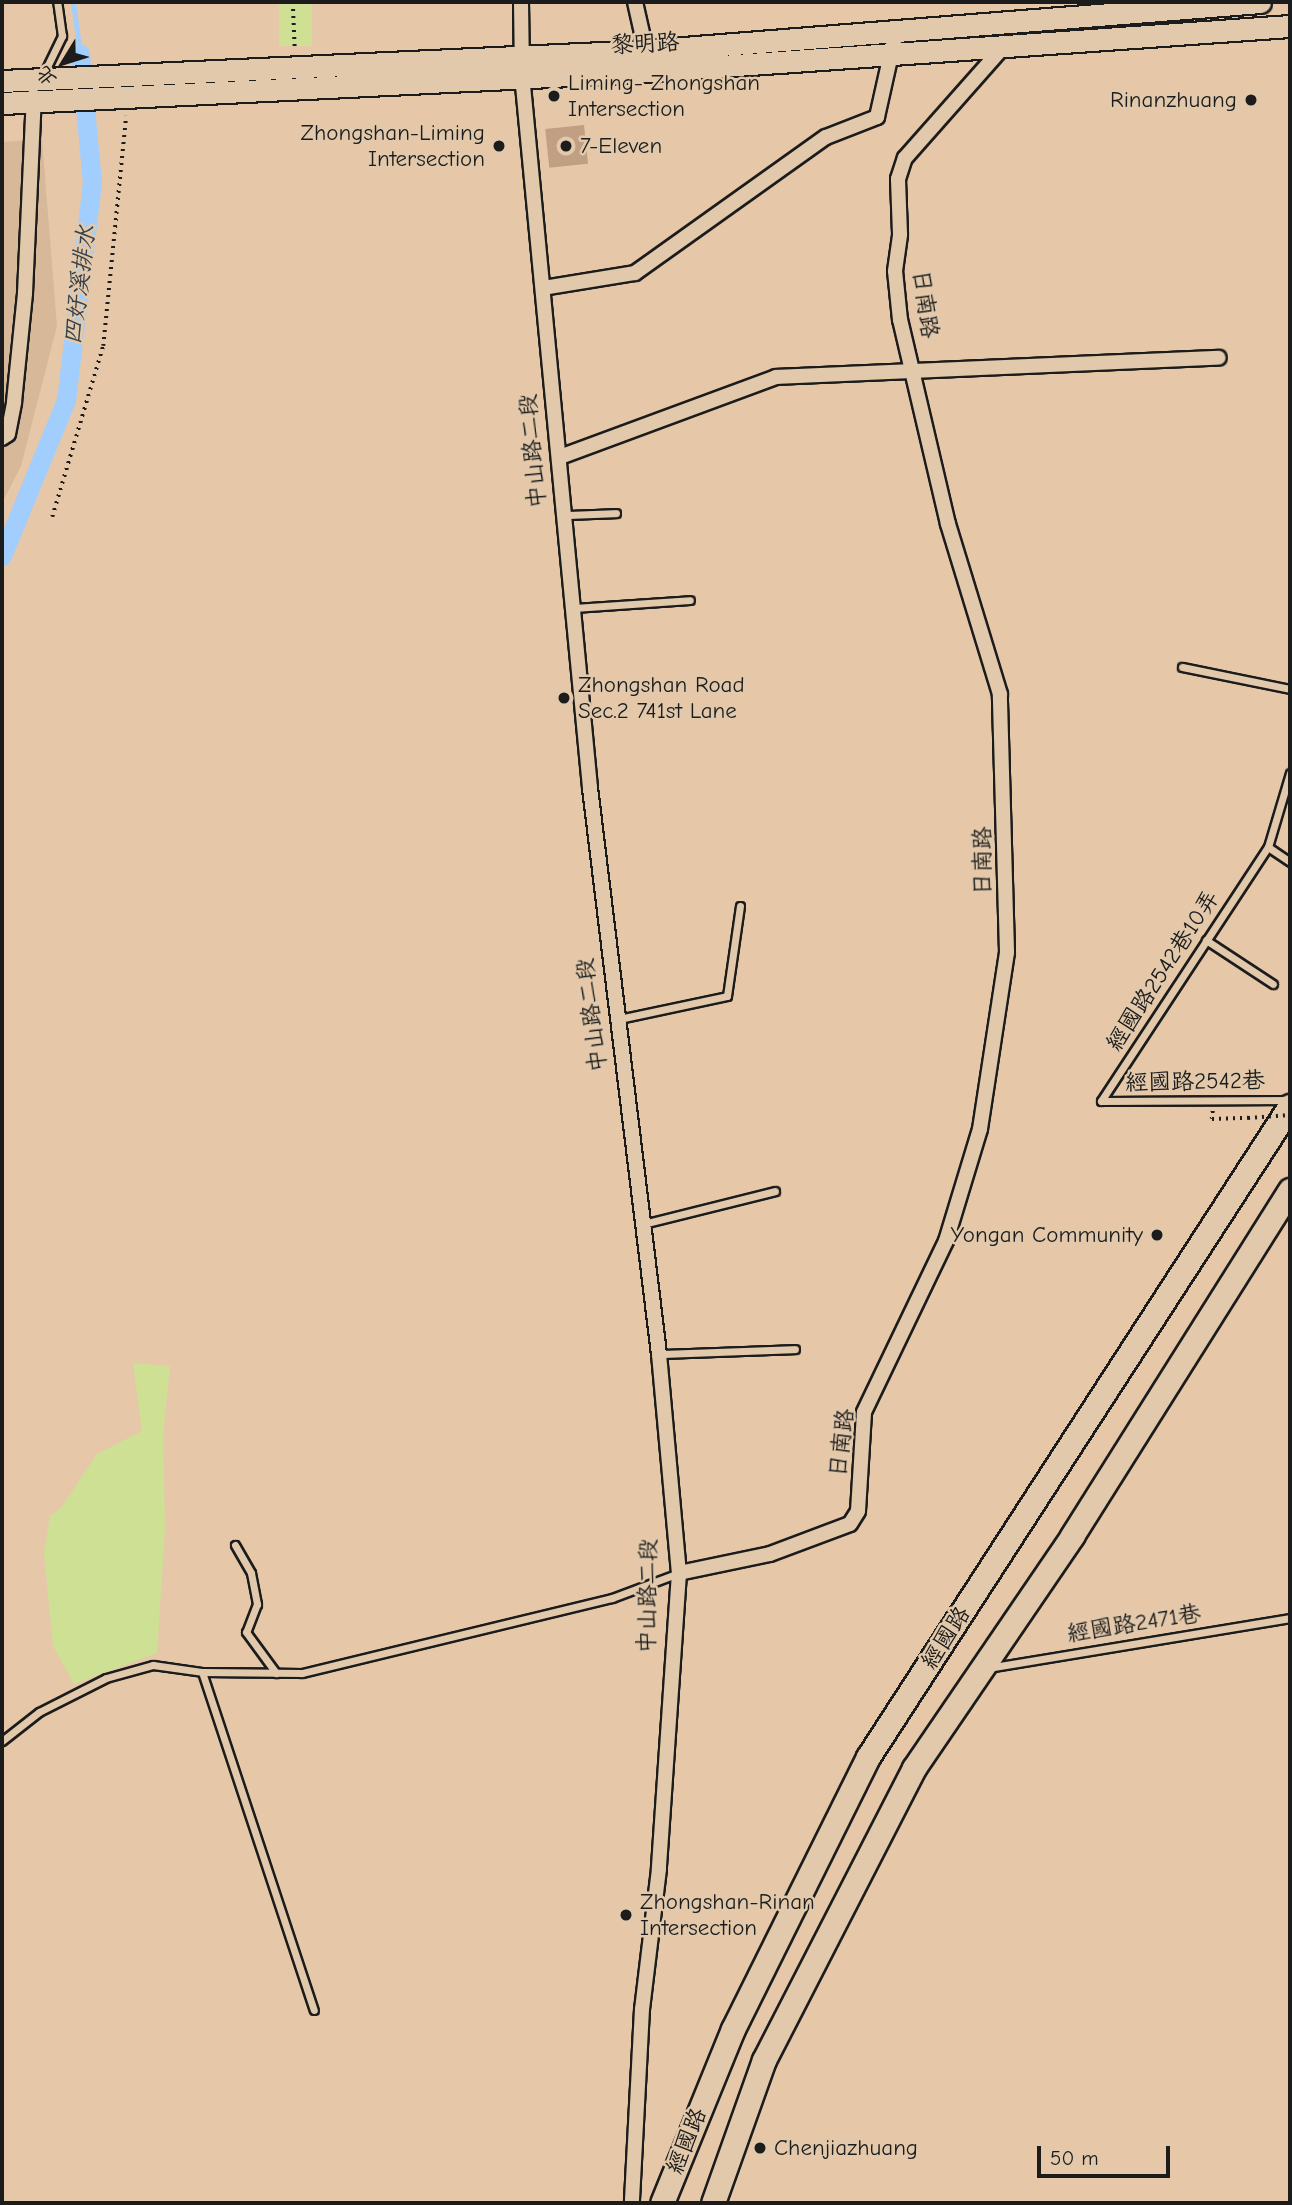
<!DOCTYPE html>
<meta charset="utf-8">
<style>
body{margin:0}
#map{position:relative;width:1292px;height:2205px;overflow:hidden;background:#e6c8a9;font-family:"Comic Neue","LXGW WenKai TC",sans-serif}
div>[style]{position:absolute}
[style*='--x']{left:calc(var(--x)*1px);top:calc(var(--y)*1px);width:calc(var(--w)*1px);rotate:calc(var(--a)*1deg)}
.built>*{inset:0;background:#d7b99a}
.green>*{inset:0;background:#cde094;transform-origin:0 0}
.stream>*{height:5px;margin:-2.5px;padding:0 2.5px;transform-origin:2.5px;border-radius:2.5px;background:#a1cefc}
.canal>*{height:19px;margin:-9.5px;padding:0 9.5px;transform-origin:9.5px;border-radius:9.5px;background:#a1cefc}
.building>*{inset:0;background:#c19f82;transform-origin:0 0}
.path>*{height:3.5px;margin-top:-1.75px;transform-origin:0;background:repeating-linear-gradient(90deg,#1c1c1c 0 2px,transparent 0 7px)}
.roads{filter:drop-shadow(2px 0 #1c1c1c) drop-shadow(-2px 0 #1c1c1c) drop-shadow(0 2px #1c1c1c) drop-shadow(0 -2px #1c1c1c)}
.lane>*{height:7px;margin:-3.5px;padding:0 3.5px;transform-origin:3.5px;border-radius:3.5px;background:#e3c9ab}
.street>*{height:14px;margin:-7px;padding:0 7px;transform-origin:7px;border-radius:7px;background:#e3c9ab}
.secondary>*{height:21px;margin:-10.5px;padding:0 10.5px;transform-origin:10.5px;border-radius:10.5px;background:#e3c9ab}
.primary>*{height:23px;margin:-11.5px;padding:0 11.5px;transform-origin:11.5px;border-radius:11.5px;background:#e3c9ab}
.path-bridge>*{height:3.5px;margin-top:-1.75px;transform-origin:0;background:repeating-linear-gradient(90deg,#1c1c1c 0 2px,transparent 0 7px)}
.dots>*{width:19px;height:19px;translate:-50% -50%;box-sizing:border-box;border:4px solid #e3c9ab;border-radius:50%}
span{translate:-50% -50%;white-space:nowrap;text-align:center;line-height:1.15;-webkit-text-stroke:5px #e3c9ab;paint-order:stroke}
.street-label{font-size:23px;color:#1c1c1c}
.poi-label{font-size:23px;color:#1c1c1c}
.left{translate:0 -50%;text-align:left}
.right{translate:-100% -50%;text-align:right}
.water-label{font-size:24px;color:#374049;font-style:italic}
.frame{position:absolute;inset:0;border:4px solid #1c1c1c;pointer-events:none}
.north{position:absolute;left:28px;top:28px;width:70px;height:70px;-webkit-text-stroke:5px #e3c9ab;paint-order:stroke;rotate:232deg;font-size:19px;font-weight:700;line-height:28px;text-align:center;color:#1c1c1c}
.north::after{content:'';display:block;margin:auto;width:24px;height:32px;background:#1c1c1c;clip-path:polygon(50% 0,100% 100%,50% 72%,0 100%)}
.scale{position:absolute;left:1037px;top:2146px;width:133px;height:32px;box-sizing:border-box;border:4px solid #1c1c1c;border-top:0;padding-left:9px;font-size:21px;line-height:24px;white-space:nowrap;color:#1c1c1c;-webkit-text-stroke:5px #e3c9ab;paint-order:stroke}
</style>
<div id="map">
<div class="built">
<div style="clip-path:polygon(42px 139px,57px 326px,21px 466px,2px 503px,2px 142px)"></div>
</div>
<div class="green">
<div style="left:279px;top:2px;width:33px;height:44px"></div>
<div style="clip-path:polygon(133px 1363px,170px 1366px,163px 1435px,165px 1528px,157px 1653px,74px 1684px,53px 1646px,44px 1552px,50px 1516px,61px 1508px,97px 1454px,142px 1431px)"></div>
</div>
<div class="stream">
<div style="--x:73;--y:2;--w:52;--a:82.3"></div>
</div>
<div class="canal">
<div style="--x:2;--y:556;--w:169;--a:-67.7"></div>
<div style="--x:66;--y:400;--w:219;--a:-83.2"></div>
<div style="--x:92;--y:183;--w:130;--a:-95.3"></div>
</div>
<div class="building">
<div style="left:584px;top:125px;width:39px;height:39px;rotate:84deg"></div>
</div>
<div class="path">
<div style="--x:293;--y:2;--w:47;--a:87.6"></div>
<div style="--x:52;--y:517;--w:178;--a:-73.4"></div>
<div style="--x:103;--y:346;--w:231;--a:-84.3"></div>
<div style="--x:1213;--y:1111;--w:8;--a:97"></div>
<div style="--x:1212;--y:1119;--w:36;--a:-2"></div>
</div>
<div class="roads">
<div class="lane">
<div style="--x:42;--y:77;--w:46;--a:-64"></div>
<div style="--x:62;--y:36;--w:34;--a:-98"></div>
<div style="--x:565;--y:515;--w:51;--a:-2.2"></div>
<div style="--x:574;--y:608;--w:116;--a:-3.9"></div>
<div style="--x:1182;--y:667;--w:110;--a:11.5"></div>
<div style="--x:1268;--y:847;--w:77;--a:-73.4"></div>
<div style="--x:1206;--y:940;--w:80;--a:33.3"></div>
<div style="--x:619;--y:1019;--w:110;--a:-12"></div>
<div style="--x:727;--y:996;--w:91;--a:-81.8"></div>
<div style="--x:1290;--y:1100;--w:189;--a:179.7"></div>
<div style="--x:1101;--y:1101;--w:304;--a:-56.7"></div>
<div style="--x:1268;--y:847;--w:27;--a:34"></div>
<div style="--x:643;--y:1224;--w:136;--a:-14"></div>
<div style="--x:659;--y:1354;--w:136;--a:-2.1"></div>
<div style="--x:235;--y:1545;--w:32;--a:60"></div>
<div style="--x:251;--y:1573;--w:32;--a:79"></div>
<div style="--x:257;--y:1604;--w:30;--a:111"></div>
<div style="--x:246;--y:1632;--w:51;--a:53.8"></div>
<div style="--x:988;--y:1668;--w:306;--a:-9.4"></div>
<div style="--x:202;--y:1672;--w:356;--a:71.7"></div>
<div style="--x:2;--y:1741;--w:47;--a:-38.1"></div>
<div style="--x:39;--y:1712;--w:75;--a:-26.9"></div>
<div style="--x:106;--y:1678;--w:49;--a:-15.5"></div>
<div style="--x:153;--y:1665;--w:49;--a:8.1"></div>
<div style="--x:202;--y:1672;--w:100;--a:0.6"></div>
<div style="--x:302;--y:1673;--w:319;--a:-13.6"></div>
<div style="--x:612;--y:1598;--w:72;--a:-20.5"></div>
</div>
<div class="street">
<div style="--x:521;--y:2;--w:73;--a:89.2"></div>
<div style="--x:522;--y:75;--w:716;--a:84.55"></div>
<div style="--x:590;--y:788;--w:570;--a:83.05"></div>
<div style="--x:659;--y:1354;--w:220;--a:84.8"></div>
<div style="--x:679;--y:1573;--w:297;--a:93.9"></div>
<div style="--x:659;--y:1869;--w:141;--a:96.9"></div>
<div style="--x:642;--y:2009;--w:194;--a:93"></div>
<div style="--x:635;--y:2;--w:50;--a:77.3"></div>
<div style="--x:543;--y:288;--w:93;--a:-9.3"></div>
<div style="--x:635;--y:273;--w:234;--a:-35.5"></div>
<div style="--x:826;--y:137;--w:55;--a:-21.4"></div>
<div style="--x:877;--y:117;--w:87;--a:-77.4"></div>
<div style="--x:2;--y:438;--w:7;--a:-34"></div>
<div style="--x:8;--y:434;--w:33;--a:-79"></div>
<div style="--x:14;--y:402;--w:110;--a:-84.2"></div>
<div style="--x:25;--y:293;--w:197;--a:-87.4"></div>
<div style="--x:560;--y:457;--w:230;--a:-20.3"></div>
<div style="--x:776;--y:377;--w:443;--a:-2.5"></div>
<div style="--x:679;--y:1573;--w:93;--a:-11.8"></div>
<div style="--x:770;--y:1554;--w:85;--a:-20.6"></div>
<div style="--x:850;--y:1524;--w:15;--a:-58"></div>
<div style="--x:858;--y:1511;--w:99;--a:-86.5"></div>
<div style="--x:864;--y:1412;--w:190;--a:-64.4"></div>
<div style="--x:946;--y:1241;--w:117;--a:-73.1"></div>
<div style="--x:980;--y:1129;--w:179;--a:-81.3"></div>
<div style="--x:1007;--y:952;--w:258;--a:-91.6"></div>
<div style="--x:1000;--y:694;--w:178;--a:-107"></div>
<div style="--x:948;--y:524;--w:210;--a:-103.2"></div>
<div style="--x:900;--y:320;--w:49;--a:-95.8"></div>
<div style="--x:895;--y:271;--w:37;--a:-82"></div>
<div style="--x:900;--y:234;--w:55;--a:-92.1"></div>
<div style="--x:898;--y:179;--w:22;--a:-72"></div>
<div style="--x:905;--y:158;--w:151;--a:-48.5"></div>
</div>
<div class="secondary">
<div style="--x:2;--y:81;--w:645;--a:-2.67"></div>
<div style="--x:646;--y:51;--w:616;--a:-4.56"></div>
<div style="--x:2;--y:103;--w:650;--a:-2.82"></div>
<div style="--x:651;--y:71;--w:641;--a:-4.03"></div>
</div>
<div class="primary">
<div style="--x:662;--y:2203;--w:188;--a:-67.8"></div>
<div style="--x:733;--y:2029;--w:304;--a:-63.6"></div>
<div style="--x:868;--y:1757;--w:776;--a:-57.05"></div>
<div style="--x:713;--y:2203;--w:152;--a:-70.4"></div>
<div style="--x:764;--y:2060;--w:328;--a:-62.8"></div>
<div style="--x:914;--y:1768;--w:281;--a:-55.7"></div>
<div style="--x:1072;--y:1536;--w:409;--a:-57.8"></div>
</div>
</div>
<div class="path-bridge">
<div style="--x:1248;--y:1118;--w:42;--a:-4.1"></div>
</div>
<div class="dots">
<div style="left:554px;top:96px;background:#1c1c1c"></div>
<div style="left:1251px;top:100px;background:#1c1c1c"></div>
<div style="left:499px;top:146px;background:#1c1c1c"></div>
<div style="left:566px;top:146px;background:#1c1c1c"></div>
<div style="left:564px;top:698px;background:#1c1c1c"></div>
<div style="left:1157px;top:1235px;background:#1c1c1c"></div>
<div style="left:626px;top:1915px;background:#1c1c1c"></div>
<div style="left:760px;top:2148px;background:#1c1c1c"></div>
</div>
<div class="street-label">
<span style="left:645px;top:44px;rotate:-3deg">黎明路</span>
<span style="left:925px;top:304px;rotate:82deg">日南路</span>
<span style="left:533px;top:451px;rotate:-95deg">中山路二段</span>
<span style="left:983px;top:861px;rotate:-90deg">日南路</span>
<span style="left:1163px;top:971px;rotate:-57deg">經國路2542巷10弄</span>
<span style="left:592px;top:1015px;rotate:-97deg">中山路二段</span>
<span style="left:1195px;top:1082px;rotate:-1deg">經國路2542巷</span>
<span style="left:842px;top:1443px;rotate:-83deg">日南路</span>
<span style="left:648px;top:1596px;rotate:-89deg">中山路二段</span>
<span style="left:1134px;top:1624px;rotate:-9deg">經國路2471巷</span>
<span style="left:946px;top:1638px;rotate:-57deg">經國路</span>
<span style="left:687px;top:2141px;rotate:-68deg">經國路</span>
</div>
<div class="poi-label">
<span class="left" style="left:568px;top:96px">Liming- Zhongshan<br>Intersection</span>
<span class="right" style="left:1237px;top:100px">Rinanzhuang</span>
<span class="right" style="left:485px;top:146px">Zhongshan-Liming<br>Intersection</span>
<span class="left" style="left:580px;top:146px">7-Eleven</span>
<span class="left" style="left:578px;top:698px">Zhongshan Road<br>Sec.2 741st Lane</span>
<span class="right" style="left:1143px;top:1235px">Yongan Community</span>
<span class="left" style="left:640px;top:1915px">Zhongshan-Rinan<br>Intersection</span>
<span class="left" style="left:774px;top:2148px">Chenjiazhuang</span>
</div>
<div class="water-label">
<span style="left:80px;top:285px;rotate:-83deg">四好溪排水</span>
</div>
<div class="frame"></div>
<div class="north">北</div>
<div class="scale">50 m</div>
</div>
